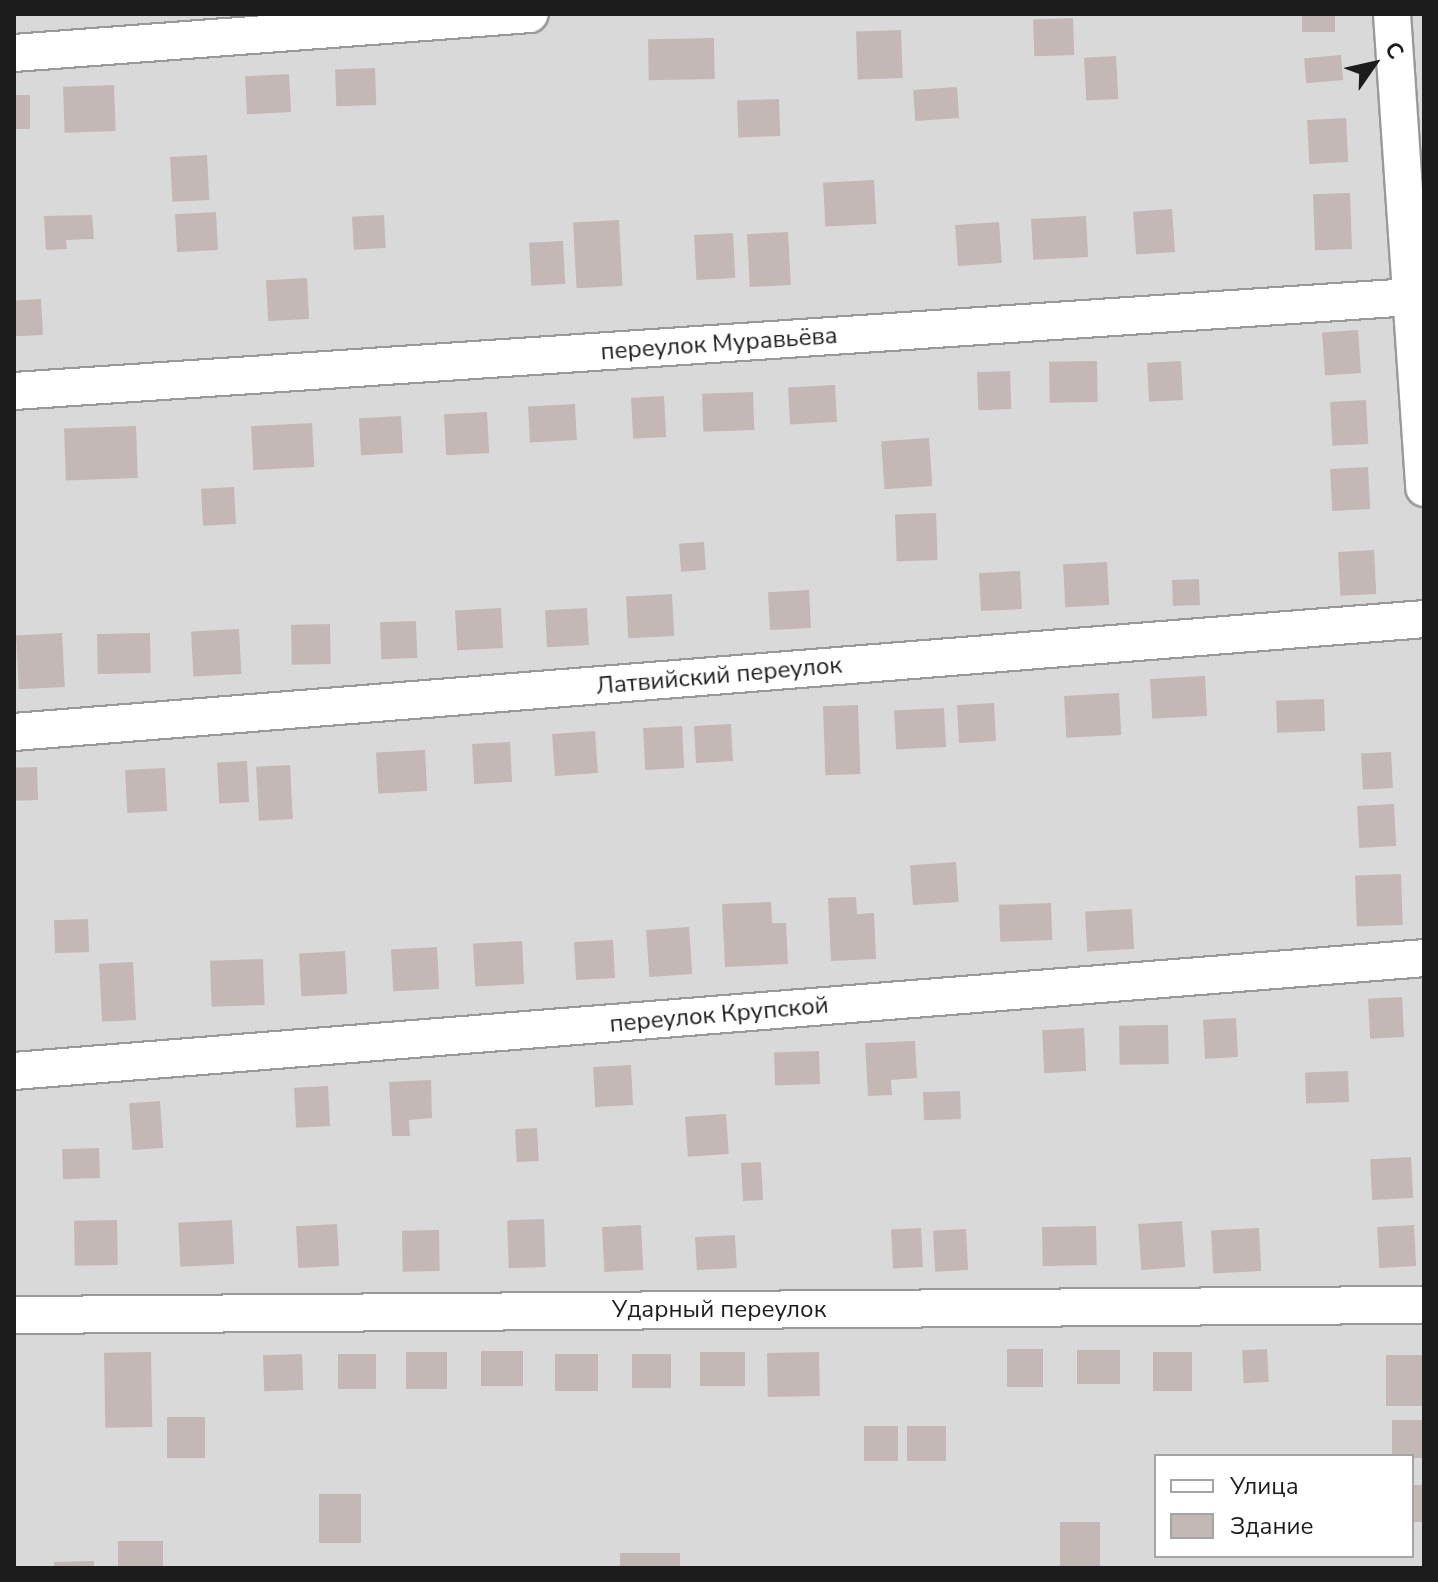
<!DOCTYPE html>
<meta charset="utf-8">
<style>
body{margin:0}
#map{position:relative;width:1438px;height:1582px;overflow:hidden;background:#ede6e2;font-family:"Nunito Sans",sans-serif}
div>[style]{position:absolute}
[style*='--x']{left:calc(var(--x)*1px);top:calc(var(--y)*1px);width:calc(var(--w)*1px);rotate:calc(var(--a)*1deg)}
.residential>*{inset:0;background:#dad9d9}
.building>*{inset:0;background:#c4b8b6;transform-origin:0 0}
.roads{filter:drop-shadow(2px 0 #999) drop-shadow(-2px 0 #999) drop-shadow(0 2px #999) drop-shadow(0 -2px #999)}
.minor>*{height:36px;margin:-18px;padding:0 18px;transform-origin:18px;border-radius:18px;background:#fff}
span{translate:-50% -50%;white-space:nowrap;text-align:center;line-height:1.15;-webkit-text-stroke:6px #fff;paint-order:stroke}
.street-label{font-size:24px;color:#1c1c1c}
.frame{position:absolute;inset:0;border:16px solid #1c1c1c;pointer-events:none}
.legend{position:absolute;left:1154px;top:1454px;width:260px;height:104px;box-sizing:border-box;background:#fff;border:2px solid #a4a4a4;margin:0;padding:10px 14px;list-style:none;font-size:24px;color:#1c1c1c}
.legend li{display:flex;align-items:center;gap:16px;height:40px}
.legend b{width:40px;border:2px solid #a4a4a4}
.north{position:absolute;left:1334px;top:24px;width:80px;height:80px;-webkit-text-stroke:6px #fff;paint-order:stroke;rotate:56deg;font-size:22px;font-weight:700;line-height:32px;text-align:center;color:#1c1c1c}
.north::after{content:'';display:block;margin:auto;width:28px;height:36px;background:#1c1c1c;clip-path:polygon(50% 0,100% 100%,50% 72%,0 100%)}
</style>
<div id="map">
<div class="residential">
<div style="clip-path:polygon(evenodd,14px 14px,1424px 14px,1424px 1568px,14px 1568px,14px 14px,1156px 1456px,1412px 1456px,1412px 1556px,1156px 1556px,1156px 1456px)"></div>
</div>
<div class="building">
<div style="left:1302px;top:14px;width:33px;height:18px"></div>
<div style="left:1073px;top:18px;width:37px;height:40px;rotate:88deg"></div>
<div style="left:901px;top:30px;width:48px;height:45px;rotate:88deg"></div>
<div style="left:714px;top:38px;width:41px;height:66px;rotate:89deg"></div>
<div style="left:1341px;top:55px;width:25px;height:37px;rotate:85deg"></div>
<div style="left:1116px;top:56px;width:43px;height:32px;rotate:87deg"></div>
<div style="left:375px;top:68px;width:37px;height:40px;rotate:88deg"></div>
<div style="left:289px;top:74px;width:38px;height:44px;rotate:87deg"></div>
<div style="left:114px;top:85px;width:46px;height:51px;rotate:88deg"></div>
<div style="left:957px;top:87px;width:31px;height:44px;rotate:86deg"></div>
<div style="left:14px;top:95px;width:16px;height:34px"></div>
<div style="left:779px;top:99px;width:37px;height:42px;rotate:88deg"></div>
<div style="left:1346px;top:118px;width:44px;height:39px;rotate:87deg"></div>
<div style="left:207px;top:155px;width:45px;height:37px;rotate:87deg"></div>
<div style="left:874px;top:180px;width:44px;height:51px;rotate:87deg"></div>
<div style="left:1350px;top:193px;width:56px;height:37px;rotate:88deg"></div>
<div style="left:1172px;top:209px;width:43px;height:39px;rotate:86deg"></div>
<div style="left:216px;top:212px;width:38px;height:41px;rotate:87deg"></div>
<div style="clip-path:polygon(92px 215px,94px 239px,66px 240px,67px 249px,46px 250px,44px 216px)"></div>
<div style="left:384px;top:215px;width:33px;height:32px;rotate:87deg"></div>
<div style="left:1086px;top:216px;width:41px;height:55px;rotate:87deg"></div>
<div style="left:619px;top:220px;width:66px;height:46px;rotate:87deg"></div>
<div style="left:999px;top:222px;width:41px;height:44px;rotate:86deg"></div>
<div style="left:788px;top:232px;width:53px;height:41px;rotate:87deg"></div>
<div style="left:733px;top:233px;width:45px;height:39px;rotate:87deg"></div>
<div style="left:563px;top:241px;width:43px;height:34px;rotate:87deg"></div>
<div style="left:307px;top:278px;width:41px;height:41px;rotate:87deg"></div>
<div style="left:41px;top:299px;width:36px;height:27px;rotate:87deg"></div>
<div style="left:1358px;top:330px;width:43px;height:36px;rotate:86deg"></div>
<div style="left:1097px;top:361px;width:41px;height:48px;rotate:89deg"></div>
<div style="left:1181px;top:361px;width:39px;height:34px;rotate:87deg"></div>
<div style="left:1010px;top:371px;width:38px;height:33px;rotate:88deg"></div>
<div style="left:835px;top:385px;width:37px;height:47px;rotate:87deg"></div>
<div style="left:753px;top:392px;width:38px;height:51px;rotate:88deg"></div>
<div style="left:664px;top:396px;width:41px;height:33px;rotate:87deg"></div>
<div style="left:1366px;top:400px;width:44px;height:36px;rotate:87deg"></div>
<div style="left:575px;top:404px;width:36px;height:47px;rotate:87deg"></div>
<div style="left:487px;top:412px;width:41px;height:43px;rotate:87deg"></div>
<div style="left:401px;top:416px;width:37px;height:42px;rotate:87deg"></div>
<div style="left:312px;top:423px;width:44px;height:61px;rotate:87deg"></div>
<div style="left:136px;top:426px;width:52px;height:72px;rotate:88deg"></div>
<div style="left:929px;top:438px;width:48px;height:48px;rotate:86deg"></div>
<div style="left:1368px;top:467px;width:42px;height:38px;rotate:87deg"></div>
<div style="left:234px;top:487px;width:37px;height:33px;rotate:87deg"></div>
<div style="left:936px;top:513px;width:47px;height:41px;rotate:88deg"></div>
<div style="left:704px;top:542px;width:28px;height:25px;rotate:86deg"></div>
<div style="left:1374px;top:550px;width:44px;height:36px;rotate:87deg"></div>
<div style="left:1107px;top:562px;width:43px;height:44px;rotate:87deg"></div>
<div style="left:1020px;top:571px;width:38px;height:41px;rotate:87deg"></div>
<div style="left:1199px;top:579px;width:26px;height:27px;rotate:88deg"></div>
<div style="left:809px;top:590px;width:38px;height:41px;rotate:87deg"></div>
<div style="left:672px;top:594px;width:42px;height:46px;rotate:87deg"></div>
<div style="left:501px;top:608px;width:40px;height:46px;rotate:87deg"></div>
<div style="left:587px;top:608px;width:37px;height:42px;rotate:87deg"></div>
<div style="left:416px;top:621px;width:37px;height:36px;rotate:88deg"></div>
<div style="left:330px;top:624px;width:40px;height:39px;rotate:89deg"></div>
<div style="left:239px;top:629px;width:45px;height:48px;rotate:87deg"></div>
<div style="left:62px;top:633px;width:54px;height:46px;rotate:87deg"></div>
<div style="left:150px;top:633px;width:40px;height:53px;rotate:89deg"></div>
<div style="left:1205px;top:676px;width:40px;height:55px;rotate:87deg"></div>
<div style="left:1119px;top:693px;width:42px;height:55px;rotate:87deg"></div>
<div style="left:1324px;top:699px;width:32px;height:48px;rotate:88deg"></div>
<div style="left:994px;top:703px;width:38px;height:37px;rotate:87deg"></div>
<div style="left:858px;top:705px;width:69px;height:35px;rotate:88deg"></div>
<div style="left:944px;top:708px;width:39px;height:50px;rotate:87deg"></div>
<div style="left:731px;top:724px;width:37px;height:37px;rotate:87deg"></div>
<div style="left:682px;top:726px;width:42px;height:39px;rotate:87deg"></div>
<div style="left:595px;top:731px;width:42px;height:43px;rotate:86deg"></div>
<div style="left:510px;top:742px;width:40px;height:38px;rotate:87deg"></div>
<div style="left:425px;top:750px;width:41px;height:49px;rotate:87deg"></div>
<div style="left:1391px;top:752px;width:36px;height:30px;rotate:87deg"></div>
<div style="left:247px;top:761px;width:41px;height:30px;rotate:87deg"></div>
<div style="left:290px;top:765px;width:54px;height:34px;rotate:87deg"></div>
<div style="left:37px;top:767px;width:33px;height:23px;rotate:88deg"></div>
<div style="left:165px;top:768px;width:43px;height:40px;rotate:87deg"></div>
<div style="left:1394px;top:804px;width:42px;height:37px;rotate:87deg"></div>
<div style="left:956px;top:862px;width:40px;height:46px;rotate:86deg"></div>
<div style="left:1401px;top:874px;width:51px;height:46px;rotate:88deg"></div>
<div style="clip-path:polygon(856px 897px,857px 914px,874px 913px,876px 959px,831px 961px,828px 898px)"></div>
<div style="clip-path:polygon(771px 902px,772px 923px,786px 923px,788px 964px,725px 967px,722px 904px)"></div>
<div style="left:1051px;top:903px;width:37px;height:52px;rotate:88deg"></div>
<div style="left:1132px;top:909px;width:40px;height:47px;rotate:87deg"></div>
<div style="left:88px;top:919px;width:33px;height:34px;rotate:88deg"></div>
<div style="left:689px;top:927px;width:47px;height:43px;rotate:86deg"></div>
<div style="left:613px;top:940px;width:38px;height:39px;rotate:87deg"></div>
<div style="left:522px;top:941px;width:43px;height:49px;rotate:87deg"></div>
<div style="left:437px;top:947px;width:42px;height:46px;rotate:87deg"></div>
<div style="left:345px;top:951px;width:43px;height:46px;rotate:87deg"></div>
<div style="left:263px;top:959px;width:46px;height:53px;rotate:88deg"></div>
<div style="left:133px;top:962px;width:58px;height:34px;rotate:87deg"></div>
<div style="left:1402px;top:997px;width:40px;height:34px;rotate:87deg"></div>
<div style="left:1236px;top:1018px;width:39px;height:33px;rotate:87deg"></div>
<div style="left:1168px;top:1025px;width:39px;height:49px;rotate:89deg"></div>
<div style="left:1084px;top:1028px;width:43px;height:42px;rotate:87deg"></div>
<div style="clip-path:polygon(915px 1041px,917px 1078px,891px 1080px,892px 1095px,868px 1096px,865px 1043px)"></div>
<div style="left:819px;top:1051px;width:33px;height:45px;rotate:88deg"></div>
<div style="left:631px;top:1065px;width:40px;height:38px;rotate:87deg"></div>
<div style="left:1348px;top:1071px;width:31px;height:43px;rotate:88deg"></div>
<div style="clip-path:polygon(431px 1080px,432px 1118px,409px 1120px,410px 1136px,392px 1136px,389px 1082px)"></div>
<div style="left:328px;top:1086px;width:40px;height:34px;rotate:87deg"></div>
<div style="left:960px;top:1091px;width:28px;height:37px;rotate:88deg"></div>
<div style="left:160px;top:1101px;width:47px;height:31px;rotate:86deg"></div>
<div style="left:726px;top:1114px;width:40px;height:41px;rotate:86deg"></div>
<div style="left:537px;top:1128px;width:33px;height:22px;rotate:87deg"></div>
<div style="left:99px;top:1148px;width:30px;height:37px;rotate:88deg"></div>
<div style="left:1411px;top:1157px;width:41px;height:41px;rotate:87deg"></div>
<div style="left:761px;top:1162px;width:38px;height:20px;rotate:87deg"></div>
<div style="left:544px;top:1219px;width:48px;height:37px;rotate:88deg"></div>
<div style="left:117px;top:1220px;width:45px;height:43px;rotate:89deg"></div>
<div style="left:232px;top:1220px;width:44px;height:54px;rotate:87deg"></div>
<div style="left:1182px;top:1221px;width:46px;height:44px;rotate:86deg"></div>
<div style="left:337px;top:1224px;width:42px;height:41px;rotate:87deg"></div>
<div style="left:641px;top:1225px;width:45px;height:39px;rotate:87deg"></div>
<div style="left:1414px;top:1225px;width:41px;height:37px;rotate:87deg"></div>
<div style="left:1096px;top:1226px;width:39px;height:54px;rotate:89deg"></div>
<div style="left:921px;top:1228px;width:39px;height:30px;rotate:87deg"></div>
<div style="left:1259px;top:1228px;width:43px;height:48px;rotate:87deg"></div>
<div style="left:966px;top:1229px;width:41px;height:33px;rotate:87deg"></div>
<div style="left:439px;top:1230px;width:41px;height:37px;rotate:89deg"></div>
<div style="left:735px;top:1235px;width:33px;height:40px;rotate:87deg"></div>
<div style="left:1043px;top:1349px;width:38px;height:36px;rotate:90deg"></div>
<div style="left:1267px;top:1349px;width:33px;height:25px;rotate:87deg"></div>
<div style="left:1077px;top:1350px;width:43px;height:34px"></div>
<div style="left:481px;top:1351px;width:42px;height:35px"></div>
<div style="left:151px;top:1352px;width:75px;height:47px;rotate:89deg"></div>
<div style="left:447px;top:1352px;width:37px;height:41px;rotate:90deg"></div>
<div style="left:700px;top:1352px;width:45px;height:34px"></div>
<div style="left:819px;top:1352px;width:44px;height:52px;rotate:89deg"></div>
<div style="left:1153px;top:1352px;width:39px;height:39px"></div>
<div style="left:302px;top:1354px;width:36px;height:39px;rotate:88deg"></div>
<div style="left:376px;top:1354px;width:35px;height:38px;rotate:90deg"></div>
<div style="left:555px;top:1354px;width:43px;height:37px"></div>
<div style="left:632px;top:1354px;width:39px;height:34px"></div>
<div style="left:1424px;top:1355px;width:51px;height:38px;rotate:90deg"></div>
<div style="left:167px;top:1417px;width:38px;height:41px"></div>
<div style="left:1424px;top:1420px;width:38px;height:32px;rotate:90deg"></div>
<div style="left:864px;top:1426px;width:34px;height:35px"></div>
<div style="left:907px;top:1426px;width:39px;height:35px"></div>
<div style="left:1412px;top:1485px;width:12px;height:37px"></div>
<div style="left:361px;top:1494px;width:49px;height:42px;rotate:90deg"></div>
<div style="left:1100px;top:1522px;width:46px;height:40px;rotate:90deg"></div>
<div style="left:118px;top:1541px;width:45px;height:27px"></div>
<div style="left:620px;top:1553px;width:60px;height:15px"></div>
<div style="clip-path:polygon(94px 1561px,94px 1568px,54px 1568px,54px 1562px)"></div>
</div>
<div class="roads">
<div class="minor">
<div style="--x:1392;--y:14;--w:475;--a:86.1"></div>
<div style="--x:14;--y:53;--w:517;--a:-4.32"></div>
<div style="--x:14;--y:391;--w:1413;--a:-3.85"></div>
<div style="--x:14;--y:732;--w:1415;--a:-4.58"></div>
<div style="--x:14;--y:1071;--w:1415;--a:-4.58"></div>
<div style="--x:14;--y:1315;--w:1410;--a:-0.41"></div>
</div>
</div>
<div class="street-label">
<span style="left:719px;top:344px;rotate:-4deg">переулок Муравьёва</span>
<span style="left:719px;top:676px;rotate:-5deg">Латвийский переулок</span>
<span style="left:719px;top:1015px;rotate:-5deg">переулок Крупской</span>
<span style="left:719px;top:1310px">Ударный переулок</span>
</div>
<div class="frame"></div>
<ul class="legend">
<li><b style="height:10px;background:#fff"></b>Улица</li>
<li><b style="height:22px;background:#c4b8b6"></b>Здание</li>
</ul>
<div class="north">С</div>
</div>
